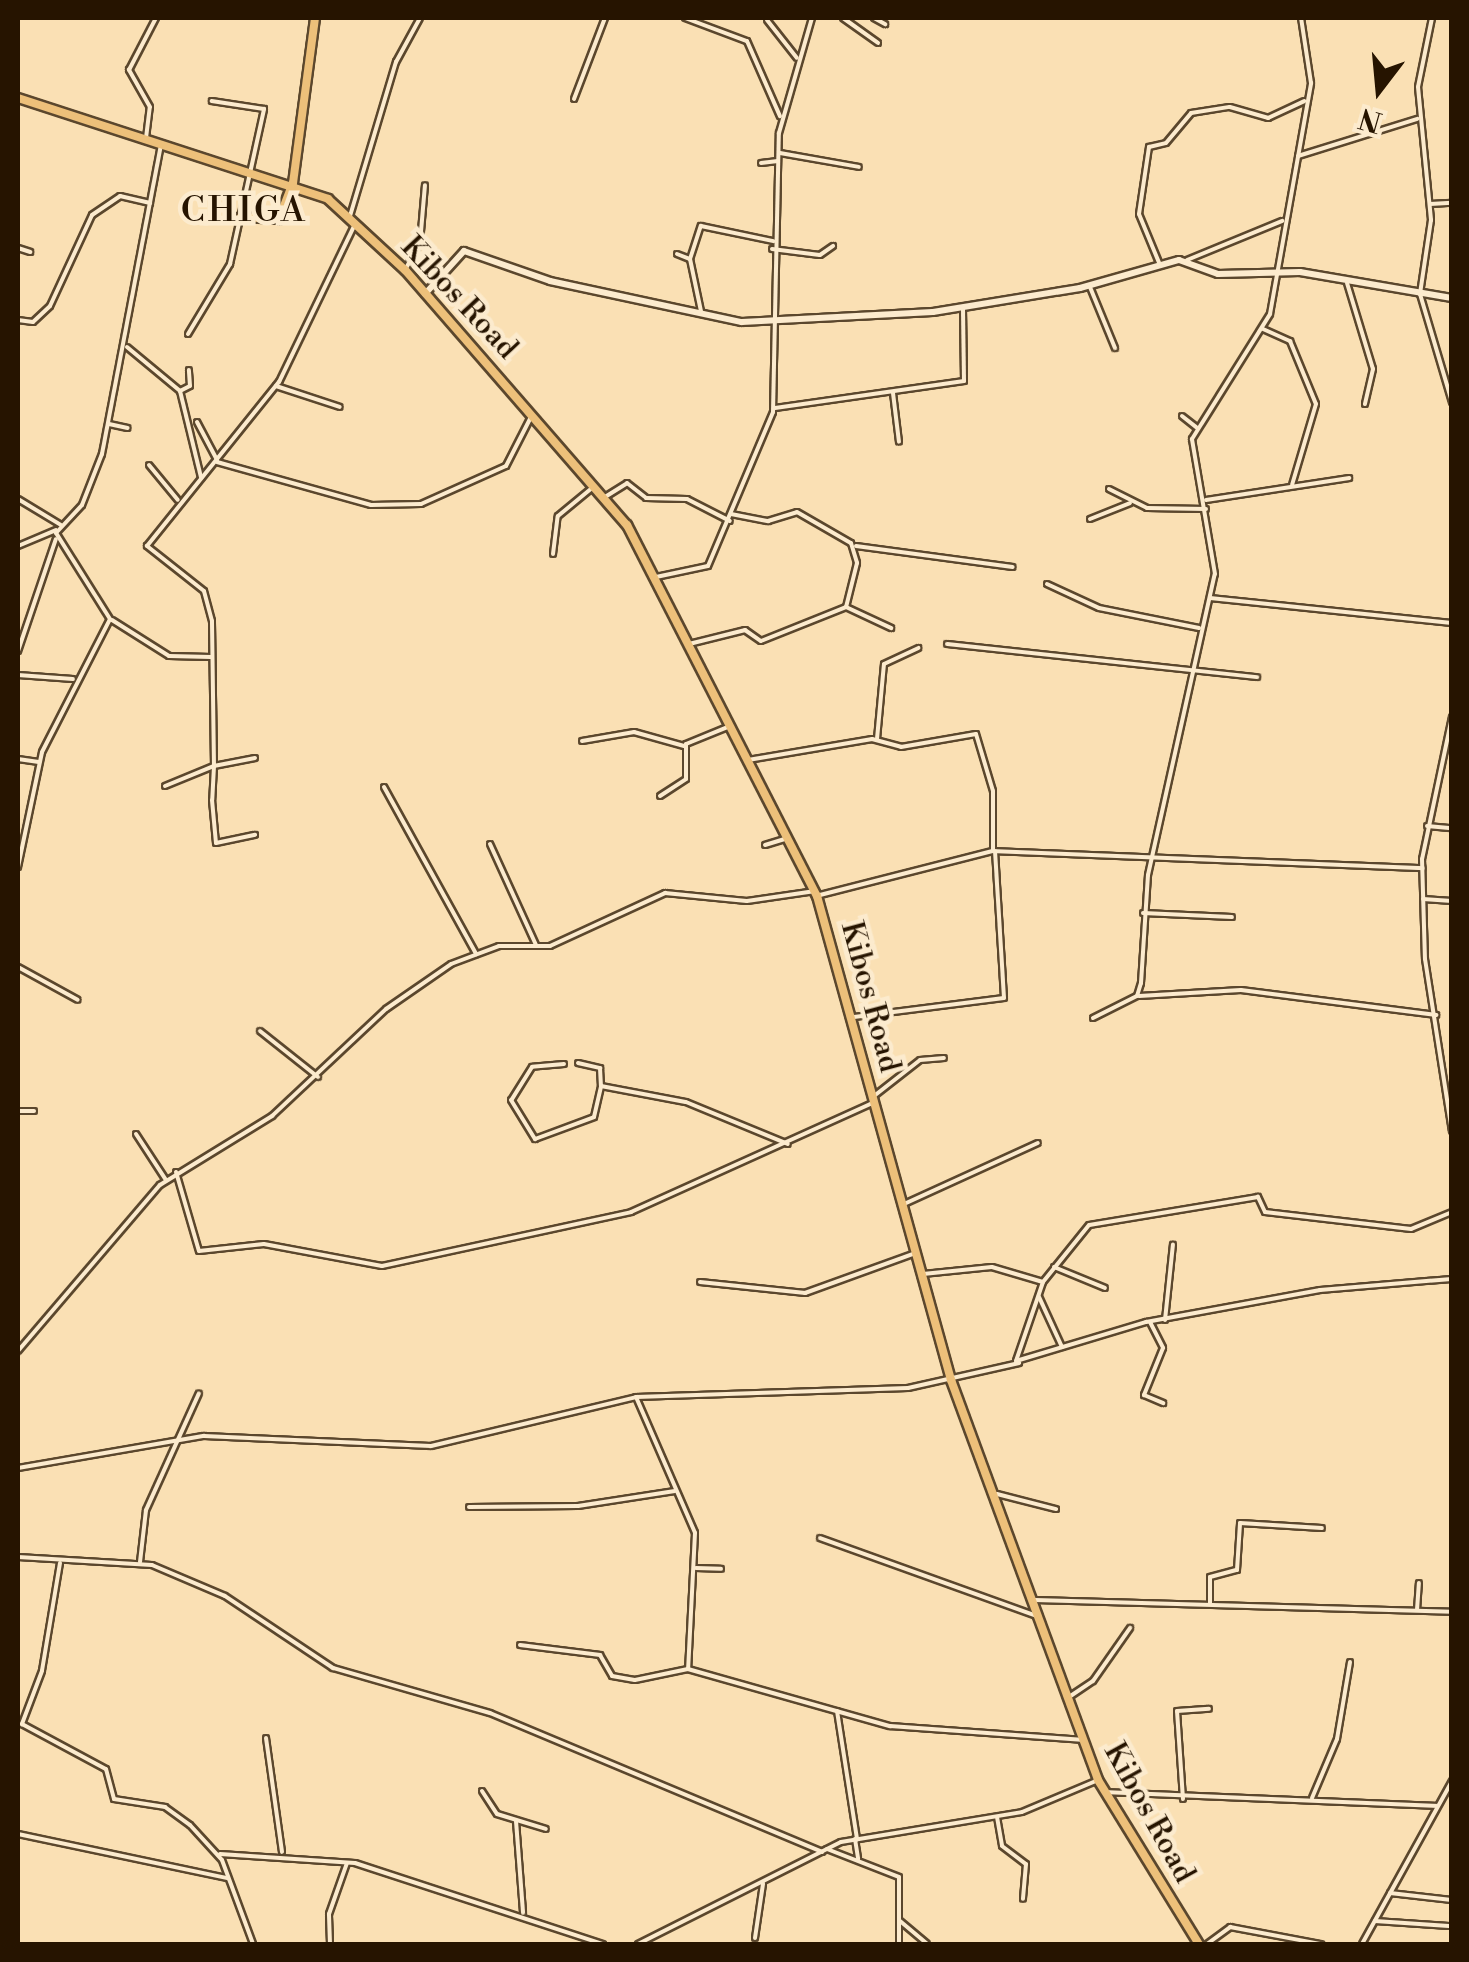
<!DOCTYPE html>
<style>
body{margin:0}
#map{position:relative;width:1469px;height:1962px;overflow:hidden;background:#fae0b4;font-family:"Libre Bodoni",serif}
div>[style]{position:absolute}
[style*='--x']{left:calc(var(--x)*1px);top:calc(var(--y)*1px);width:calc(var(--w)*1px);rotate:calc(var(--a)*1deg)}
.roads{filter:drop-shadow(2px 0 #5b472d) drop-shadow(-2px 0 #5b472d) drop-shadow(0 2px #5b472d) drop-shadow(0 -2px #5b472d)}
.street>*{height:4px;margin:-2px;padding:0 2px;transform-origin:2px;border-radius:2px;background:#fcebce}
.secondary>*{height:6px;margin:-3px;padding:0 3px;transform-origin:3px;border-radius:3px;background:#fcebce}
.primary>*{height:8px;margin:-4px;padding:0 4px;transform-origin:4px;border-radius:4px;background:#edc07a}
span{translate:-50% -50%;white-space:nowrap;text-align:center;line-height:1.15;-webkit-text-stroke:9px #fcebce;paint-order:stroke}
.street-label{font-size:30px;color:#261400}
.quarter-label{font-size:35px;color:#261400;letter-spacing:2.5px}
.frame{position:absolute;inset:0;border:20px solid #261400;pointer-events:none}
.north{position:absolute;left:1329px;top:40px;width:100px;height:100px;-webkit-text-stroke:8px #fcebce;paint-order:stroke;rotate:196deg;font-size:28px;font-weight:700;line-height:40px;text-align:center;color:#261400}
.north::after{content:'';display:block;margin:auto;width:35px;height:45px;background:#261400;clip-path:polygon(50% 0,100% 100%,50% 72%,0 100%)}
</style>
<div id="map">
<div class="roads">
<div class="street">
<div style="--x:685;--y:18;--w:66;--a:20.4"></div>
<div style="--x:747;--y:41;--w:82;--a:66.3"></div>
<div style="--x:843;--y:18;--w:43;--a:35.5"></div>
<div style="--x:874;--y:18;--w:13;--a:29"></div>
<div style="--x:1432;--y:18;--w:70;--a:101.5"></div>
<div style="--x:1418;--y:87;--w:134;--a:84.4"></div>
<div style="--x:1431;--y:220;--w:75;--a:98.5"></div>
<div style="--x:1420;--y:294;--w:113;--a:73.5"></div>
<div style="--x:767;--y:20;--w:48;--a:51.7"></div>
<div style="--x:574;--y:99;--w:87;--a:-69.1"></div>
<div style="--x:146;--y:138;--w:31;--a:-83"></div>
<div style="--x:150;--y:107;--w:43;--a:-119.6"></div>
<div style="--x:129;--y:70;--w:59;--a:-62.6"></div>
<div style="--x:780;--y:153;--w:80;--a:10"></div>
<div style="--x:1298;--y:156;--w:125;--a:-17.3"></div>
<div style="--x:761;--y:163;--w:17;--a:-7"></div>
<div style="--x:1430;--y:204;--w:22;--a:-3"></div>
<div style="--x:350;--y:216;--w:161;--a:-73.4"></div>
<div style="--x:396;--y:62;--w:50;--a:-61.4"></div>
<div style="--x:18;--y:248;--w:13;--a:18"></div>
<div style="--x:772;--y:249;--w:48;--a:7.1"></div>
<div style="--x:820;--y:255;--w:16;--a:-35"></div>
<div style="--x:677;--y:254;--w:14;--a:21"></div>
<div style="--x:690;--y:259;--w:53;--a:78.1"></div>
<div style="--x:690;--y:259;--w:35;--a:-72"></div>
<div style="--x:701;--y:226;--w:74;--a:11.8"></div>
<div style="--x:1187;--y:260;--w:103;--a:-22.3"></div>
<div style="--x:1160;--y:265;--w:55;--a:-112.4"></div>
<div style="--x:1139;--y:214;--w:68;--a:-81.5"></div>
<div style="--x:1149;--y:147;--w:17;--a:-13"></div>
<div style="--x:1166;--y:143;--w:39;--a:-50"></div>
<div style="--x:1191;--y:113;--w:39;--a:-9"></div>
<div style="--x:1230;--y:107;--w:40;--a:16"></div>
<div style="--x:1268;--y:118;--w:40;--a:-25"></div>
<div style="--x:405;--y:270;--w:31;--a:-61"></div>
<div style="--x:420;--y:243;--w:58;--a:-85.1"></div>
<div style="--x:1347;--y:283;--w:90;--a:73.2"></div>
<div style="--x:1373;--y:369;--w:36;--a:103"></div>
<div style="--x:1090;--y:287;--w:66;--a:67.7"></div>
<div style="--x:18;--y:320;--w:15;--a:8"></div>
<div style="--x:33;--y:322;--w:23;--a:-43"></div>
<div style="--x:50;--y:306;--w:100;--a:-65.2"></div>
<div style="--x:92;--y:215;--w:34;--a:-34"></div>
<div style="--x:120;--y:196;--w:31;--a:13"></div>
<div style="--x:1263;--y:329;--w:30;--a:24"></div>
<div style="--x:1290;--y:341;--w:68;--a:67.6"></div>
<div style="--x:1316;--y:404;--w:84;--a:106.5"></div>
<div style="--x:188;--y:334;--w:82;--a:-59"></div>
<div style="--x:230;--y:264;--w:159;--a:-77.6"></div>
<div style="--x:264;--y:109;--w:53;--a:-171.3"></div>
<div style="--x:127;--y:347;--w:69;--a:39.7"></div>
<div style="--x:180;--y:391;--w:89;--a:76.3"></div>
<div style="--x:276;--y:386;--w:67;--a:18.2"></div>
<div style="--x:180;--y:391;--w:11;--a:-27"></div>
<div style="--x:190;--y:386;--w:16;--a:-94"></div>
<div style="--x:893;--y:393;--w:49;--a:83"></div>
<div style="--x:775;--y:408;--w:191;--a:-8.1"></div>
<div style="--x:964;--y:381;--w:73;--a:-90.8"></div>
<div style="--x:1182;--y:416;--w:18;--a:38"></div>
<div style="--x:197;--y:422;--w:43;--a:62.2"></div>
<div style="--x:109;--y:424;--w:19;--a:12"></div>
<div style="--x:217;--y:462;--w:160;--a:15.6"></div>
<div style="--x:371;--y:505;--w:50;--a:-1.1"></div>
<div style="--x:421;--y:504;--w:93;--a:-24.1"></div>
<div style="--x:506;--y:466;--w:55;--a:-63"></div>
<div style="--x:149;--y:465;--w:45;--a:50.4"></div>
<div style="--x:1109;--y:489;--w:42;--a:26.6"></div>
<div style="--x:1147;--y:508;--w:59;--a:1"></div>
<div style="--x:605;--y:497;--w:26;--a:-32"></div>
<div style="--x:627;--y:483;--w:24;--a:38"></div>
<div style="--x:646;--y:498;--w:41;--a:1.4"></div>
<div style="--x:687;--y:499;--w:48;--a:27.1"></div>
<div style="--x:18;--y:499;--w:50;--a:31.2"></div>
<div style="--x:1206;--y:500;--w:145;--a:-8.7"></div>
<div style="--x:731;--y:514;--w:38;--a:11"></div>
<div style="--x:768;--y:521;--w:30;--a:-17"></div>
<div style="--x:797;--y:512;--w:62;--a:29.9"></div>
<div style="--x:851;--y:543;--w:21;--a:73"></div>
<div style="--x:857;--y:563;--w:45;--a:104"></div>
<div style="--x:1090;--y:519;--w:43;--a:-21.8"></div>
<div style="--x:18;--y:546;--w:41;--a:-22.8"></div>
<div style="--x:856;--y:546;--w:158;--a:7.6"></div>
<div style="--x:553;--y:554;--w:38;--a:-83"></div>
<div style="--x:558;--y:516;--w:44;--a:-39.5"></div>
<div style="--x:656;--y:577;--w:53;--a:-11.9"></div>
<div style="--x:708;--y:566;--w:167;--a:-67.1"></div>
<div style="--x:773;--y:412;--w:279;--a:-88.8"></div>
<div style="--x:779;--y:133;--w:120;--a:-74"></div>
<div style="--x:1047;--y:584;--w:57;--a:24.8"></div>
<div style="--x:1099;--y:608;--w:102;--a:11.3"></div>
<div style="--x:1210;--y:598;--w:243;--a:5.9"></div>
<div style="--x:112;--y:620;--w:67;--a:32.3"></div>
<div style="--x:169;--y:656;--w:42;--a:1.4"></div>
<div style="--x:689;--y:644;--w:58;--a:-14"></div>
<div style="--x:745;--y:630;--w:19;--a:35"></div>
<div style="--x:761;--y:641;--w:92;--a:-21.8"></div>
<div style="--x:846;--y:607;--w:50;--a:25"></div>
<div style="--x:947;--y:644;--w:312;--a:6.1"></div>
<div style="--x:18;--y:651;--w:118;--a:-71.3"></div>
<div style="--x:18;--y:675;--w:55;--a:4.2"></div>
<div style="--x:1452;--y:717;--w:145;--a:101.9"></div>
<div style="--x:1422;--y:859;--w:100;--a:88.3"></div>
<div style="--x:1425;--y:959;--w:174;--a:81.1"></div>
<div style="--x:877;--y:739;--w:75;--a:-84.7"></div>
<div style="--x:884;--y:664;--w:38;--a:-25"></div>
<div style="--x:582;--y:741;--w:53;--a:-9.8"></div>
<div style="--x:634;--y:732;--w:52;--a:15.6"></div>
<div style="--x:255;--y:758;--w:42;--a:169"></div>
<div style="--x:214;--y:766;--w:34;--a:93"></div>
<div style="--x:212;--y:800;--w:43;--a:84.7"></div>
<div style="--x:216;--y:843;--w:40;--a:-12"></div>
<div style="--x:18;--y:759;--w:21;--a:8"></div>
<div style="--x:748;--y:760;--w:126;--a:-9.6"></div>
<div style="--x:872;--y:739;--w:30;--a:15"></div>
<div style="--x:901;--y:747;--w:76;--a:-9.8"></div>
<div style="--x:976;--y:734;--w:59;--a:73.4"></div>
<div style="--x:993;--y:791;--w:60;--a:90"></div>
<div style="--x:165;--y:786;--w:53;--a:-22.2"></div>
<div style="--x:214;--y:766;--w:145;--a:-90.8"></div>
<div style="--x:212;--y:621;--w:31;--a:-105"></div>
<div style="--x:204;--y:591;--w:73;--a:-141.7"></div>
<div style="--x:147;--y:546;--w:211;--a:-51.2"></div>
<div style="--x:279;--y:382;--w:173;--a:-64.3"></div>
<div style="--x:384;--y:787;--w:191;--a:61.1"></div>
<div style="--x:660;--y:796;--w:31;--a:-33"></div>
<div style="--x:686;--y:779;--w:35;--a:-90"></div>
<div style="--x:686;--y:744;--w:48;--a:-22.2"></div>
<div style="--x:1427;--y:826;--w:25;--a:5"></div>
<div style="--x:490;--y:844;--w:111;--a:65.5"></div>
<div style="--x:765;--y:845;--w:24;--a:-17"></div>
<div style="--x:18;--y:867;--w:117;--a:-78.2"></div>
<div style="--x:42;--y:752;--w:149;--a:-62.9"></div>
<div style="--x:110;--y:619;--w:102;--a:-122.1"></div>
<div style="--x:56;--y:533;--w:38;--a:-47"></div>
<div style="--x:82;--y:505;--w:55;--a:-68.6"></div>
<div style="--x:102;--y:454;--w:316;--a:-79.2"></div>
<div style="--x:820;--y:895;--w:179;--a:-14.3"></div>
<div style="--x:993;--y:851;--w:430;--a:2.3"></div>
<div style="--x:1423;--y:899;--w:29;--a:4"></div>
<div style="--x:1143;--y:913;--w:89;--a:2.6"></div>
<div style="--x:18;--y:967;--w:68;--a:28.8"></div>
<div style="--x:1139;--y:996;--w:102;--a:-3.4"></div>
<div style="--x:1241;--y:990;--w:197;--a:7.3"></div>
<div style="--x:854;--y:1017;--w:151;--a:-7.2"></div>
<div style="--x:1004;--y:998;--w:147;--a:-93.5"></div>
<div style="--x:1093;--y:1018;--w:49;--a:-26.6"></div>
<div style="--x:1137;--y:996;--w:14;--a:-73"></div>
<div style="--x:1141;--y:983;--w:108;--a:-86.3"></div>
<div style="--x:1148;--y:875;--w:308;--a:-77.5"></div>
<div style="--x:1215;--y:574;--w:137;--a:-99.7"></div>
<div style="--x:1192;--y:439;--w:147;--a:-58"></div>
<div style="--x:1270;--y:314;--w:235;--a:-79.9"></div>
<div style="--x:1311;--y:83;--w:66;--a:-98.7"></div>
<div style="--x:260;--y:1031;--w:74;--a:38.4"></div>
<div style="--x:578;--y:1063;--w:23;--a:13"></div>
<div style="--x:600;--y:1068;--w:18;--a:87"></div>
<div style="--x:601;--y:1086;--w:86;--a:10.7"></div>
<div style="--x:686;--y:1102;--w:110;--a:22.4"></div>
<div style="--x:564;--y:1064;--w:32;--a:175"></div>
<div style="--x:532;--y:1067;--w:39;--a:122"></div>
<div style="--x:511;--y:1100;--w:46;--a:58.4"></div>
<div style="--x:535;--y:1139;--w:63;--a:-20.4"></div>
<div style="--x:594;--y:1117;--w:32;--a:-77"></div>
<div style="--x:874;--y:1096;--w:58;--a:-38"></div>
<div style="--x:920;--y:1060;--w:24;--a:-5"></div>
<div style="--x:18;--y:1111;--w:16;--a:0"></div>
<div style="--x:136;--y:1134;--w:55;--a:56.9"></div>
<div style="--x:176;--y:1172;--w:82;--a:73.8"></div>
<div style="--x:199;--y:1251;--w:65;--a:-6.1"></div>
<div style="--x:264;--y:1244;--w:120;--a:10.6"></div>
<div style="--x:382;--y:1266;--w:255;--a:-12.2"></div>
<div style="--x:631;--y:1212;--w:268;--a:-24.3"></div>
<div style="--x:904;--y:1204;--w:147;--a:-24.5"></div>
<div style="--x:1452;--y:1212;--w:44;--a:157.5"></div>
<div style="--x:1411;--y:1229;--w:147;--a:-173.4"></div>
<div style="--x:1265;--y:1212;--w:17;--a:-115"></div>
<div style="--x:1258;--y:1197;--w:171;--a:170.6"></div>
<div style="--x:1089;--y:1225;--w:73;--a:128.9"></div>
<div style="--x:1043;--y:1282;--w:83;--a:108.9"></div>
<div style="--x:1016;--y:1361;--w:136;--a:-16.7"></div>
<div style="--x:1146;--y:1322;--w:177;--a:-10.4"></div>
<div style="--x:1320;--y:1290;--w:132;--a:-4.8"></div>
<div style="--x:1054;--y:1267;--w:55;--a:22.4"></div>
<div style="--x:923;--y:1274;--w:69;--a:-5.8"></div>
<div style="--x:992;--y:1267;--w:53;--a:16.4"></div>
<div style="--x:700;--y:1282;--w:106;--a:6"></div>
<div style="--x:805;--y:1293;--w:115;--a:-19.9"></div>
<div style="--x:1039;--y:1297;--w:55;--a:65.3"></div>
<div style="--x:1165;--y:1320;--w:76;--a:-84"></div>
<div style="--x:1150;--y:1322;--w:29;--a:63"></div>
<div style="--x:1163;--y:1348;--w:51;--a:112"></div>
<div style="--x:1144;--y:1395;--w:21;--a:23"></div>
<div style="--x:18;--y:1351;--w:218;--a:-49.5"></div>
<div style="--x:160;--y:1185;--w:132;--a:-31.6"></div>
<div style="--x:272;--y:1116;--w:156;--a:-43.2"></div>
<div style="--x:386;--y:1009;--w:79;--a:-34.7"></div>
<div style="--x:451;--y:964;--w:51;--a:-20.6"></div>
<div style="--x:499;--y:946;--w:51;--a:0"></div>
<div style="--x:550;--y:946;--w:127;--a:-24.7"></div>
<div style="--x:665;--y:893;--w:82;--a:5.6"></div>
<div style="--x:747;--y:901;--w:69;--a:-8.4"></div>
<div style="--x:636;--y:1397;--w:148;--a:66.5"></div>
<div style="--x:695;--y:1533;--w:136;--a:92.9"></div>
<div style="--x:18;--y:1468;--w:189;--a:-9.8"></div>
<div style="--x:204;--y:1436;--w:227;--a:2.5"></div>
<div style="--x:431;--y:1446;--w:211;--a:-13.4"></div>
<div style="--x:636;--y:1397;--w:272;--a:-1.9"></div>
<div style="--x:908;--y:1388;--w:114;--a:-12.7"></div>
<div style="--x:997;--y:1494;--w:61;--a:14.3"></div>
<div style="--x:469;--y:1507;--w:109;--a:-0.5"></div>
<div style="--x:578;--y:1506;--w:98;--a:-8.8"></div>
<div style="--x:820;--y:1538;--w:231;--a:19.8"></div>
<div style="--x:18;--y:1557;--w:134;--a:3.4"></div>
<div style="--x:152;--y:1565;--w:79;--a:23"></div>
<div style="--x:225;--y:1596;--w:130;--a:33.7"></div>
<div style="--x:333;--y:1668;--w:163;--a:16"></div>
<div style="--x:490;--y:1713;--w:360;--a:22.7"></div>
<div style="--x:140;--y:1562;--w:52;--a:-83.4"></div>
<div style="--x:146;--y:1510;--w:128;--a:-65.6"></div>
<div style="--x:60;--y:1563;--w:109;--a:99.5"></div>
<div style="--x:42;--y:1671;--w:57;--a:110.7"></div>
<div style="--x:22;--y:1724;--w:95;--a:28.2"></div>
<div style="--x:106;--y:1769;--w:31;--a:75"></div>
<div style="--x:114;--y:1799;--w:52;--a:8.9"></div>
<div style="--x:165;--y:1807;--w:31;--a:36"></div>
<div style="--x:190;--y:1825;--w:47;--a:47.6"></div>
<div style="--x:222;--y:1860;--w:90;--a:69.7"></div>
<div style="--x:696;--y:1568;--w:25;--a:2"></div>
<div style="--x:1035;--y:1600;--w:417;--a:1.6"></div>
<div style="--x:1210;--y:1604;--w:27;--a:-90"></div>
<div style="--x:1210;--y:1577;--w:28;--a:-15"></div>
<div style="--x:1237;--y:1570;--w:47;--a:-86.3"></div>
<div style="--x:1240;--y:1523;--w:82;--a:3.5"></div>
<div style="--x:1417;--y:1610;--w:27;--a:-86"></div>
<div style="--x:520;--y:1645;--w:81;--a:7.1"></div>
<div style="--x:600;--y:1655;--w:24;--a:60"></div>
<div style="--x:612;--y:1676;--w:23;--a:10"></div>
<div style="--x:635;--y:1680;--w:54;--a:-11.7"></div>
<div style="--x:688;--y:1669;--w:210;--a:15.8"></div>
<div style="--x:890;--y:1726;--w:195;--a:4.1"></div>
<div style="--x:1069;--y:1697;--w:29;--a:-34"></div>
<div style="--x:1093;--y:1681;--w:65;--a:-55.1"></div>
<div style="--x:837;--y:1711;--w:130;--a:81.1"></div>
<div style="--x:266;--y:1738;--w:115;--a:82"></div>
<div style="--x:482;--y:1791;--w:27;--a:57"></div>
<div style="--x:497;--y:1814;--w:51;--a:17"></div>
<div style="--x:1105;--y:1792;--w:332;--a:2.4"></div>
<div style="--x:1312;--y:1798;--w:64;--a:-67"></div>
<div style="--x:1337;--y:1739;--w:78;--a:-80.4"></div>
<div style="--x:1183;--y:1799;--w:88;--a:-93.9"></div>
<div style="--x:1177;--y:1711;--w:32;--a:-4"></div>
<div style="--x:997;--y:1817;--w:29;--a:80"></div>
<div style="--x:1002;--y:1846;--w:30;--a:37"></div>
<div style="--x:1026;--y:1864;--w:35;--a:95"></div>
<div style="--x:516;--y:1821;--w:92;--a:85.6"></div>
<div style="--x:18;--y:1834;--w:214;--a:11.9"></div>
<div style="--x:855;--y:1839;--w:20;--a:81"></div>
<div style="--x:827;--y:1849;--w:77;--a:21.3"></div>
<div style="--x:899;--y:1877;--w:67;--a:90"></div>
<div style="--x:220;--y:1854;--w:135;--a:3.8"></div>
<div style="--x:355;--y:1863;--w:261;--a:18.1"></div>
<div style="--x:1390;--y:1893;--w:62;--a:6.4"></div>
<div style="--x:900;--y:1921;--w:35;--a:40"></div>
<div style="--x:1375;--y:1921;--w:74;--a:3.9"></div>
<div style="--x:755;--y:1938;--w:55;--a:-81.6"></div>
<div style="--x:330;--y:1944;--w:30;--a:-92"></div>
<div style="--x:329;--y:1914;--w:54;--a:-70.6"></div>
<div style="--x:638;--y:1944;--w:227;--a:-26.7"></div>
<div style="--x:841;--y:1842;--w:183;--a:-9.4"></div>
<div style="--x:1022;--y:1812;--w:82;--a:-22.8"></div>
<div style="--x:1207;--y:1944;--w:29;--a:-36"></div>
<div style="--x:1230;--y:1927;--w:93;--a:10.6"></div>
<div style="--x:1362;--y:1944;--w:186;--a:-61.1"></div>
</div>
<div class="secondary">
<div style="--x:425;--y:294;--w:58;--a:-47.8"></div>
<div style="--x:464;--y:251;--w:91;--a:19.2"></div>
<div style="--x:550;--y:281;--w:196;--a:12.1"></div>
<div style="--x:742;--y:322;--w:191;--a:-3"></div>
<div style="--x:933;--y:312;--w:149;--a:-9.3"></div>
<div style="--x:1080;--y:288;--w:103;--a:-15.8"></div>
<div style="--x:1179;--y:260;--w:41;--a:19.7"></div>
<div style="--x:1218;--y:274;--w:82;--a:-1.4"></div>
<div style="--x:1300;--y:272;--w:154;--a:9.7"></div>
</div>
<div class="primary">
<div style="--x:18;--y:98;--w:326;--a:18"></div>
<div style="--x:328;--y:199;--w:105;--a:42.7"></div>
<div style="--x:405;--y:270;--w:338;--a:49"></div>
<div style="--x:627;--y:525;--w:417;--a:62.9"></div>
<div style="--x:817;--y:896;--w:502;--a:74.52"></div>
<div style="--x:951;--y:1380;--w:426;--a:69.8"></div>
<div style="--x:1098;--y:1780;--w:193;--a:58.4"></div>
<div style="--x:241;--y:217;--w:38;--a:3"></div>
<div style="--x:279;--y:219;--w:39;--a:-69"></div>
<div style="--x:293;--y:183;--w:166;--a:-82.4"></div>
</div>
</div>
<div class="street-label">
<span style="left:459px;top:298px;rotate:47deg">Kibos Road</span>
<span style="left:870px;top:997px;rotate:75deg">Kibos Road</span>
<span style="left:1149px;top:1813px;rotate:61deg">Kibos Road</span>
</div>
<div class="quarter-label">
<span style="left:244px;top:211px">CHIGA</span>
</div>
<div class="frame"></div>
<div class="north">N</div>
</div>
